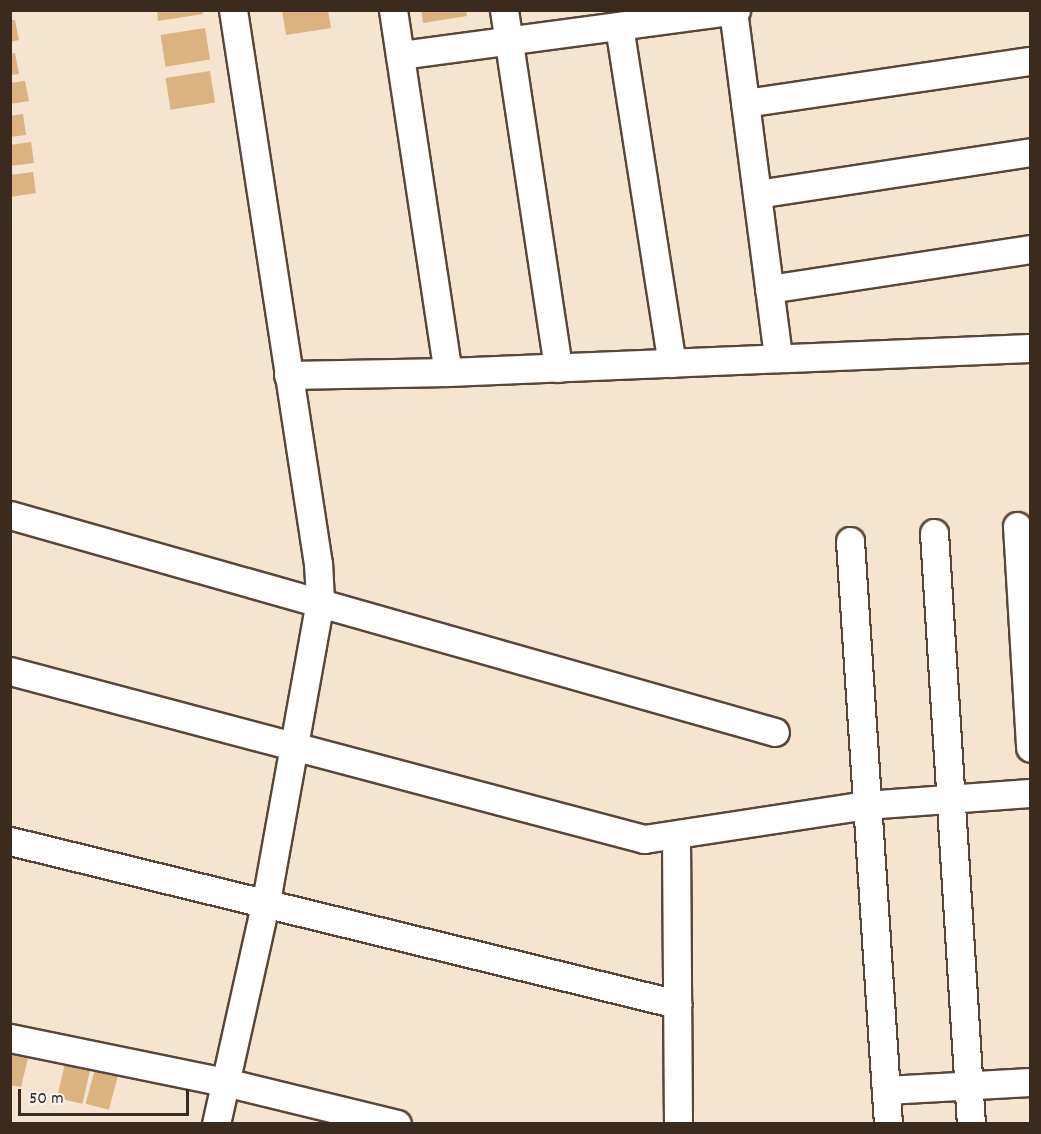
<!DOCTYPE html>
<style>
body{margin:0}
#map{position:relative;width:1041px;height:1134px;overflow:hidden;background:#f5e4d0;font-family:Dekko,sans-serif}
div>[style]{position:absolute}
[style*='--x']{left:calc(var(--x)*1px);top:calc(var(--y)*1px);width:calc(var(--w)*1px);rotate:calc(var(--a)*1deg)}
.building>*{inset:0;background:#dcb280;transform-origin:0 0}
.roads{filter:drop-shadow(2px 0 #574639) drop-shadow(-2px 0 #574639) drop-shadow(0 2px #574639) drop-shadow(0 -2px #574639)}
.minor>*{height:27px;margin:-13.5px;padding:0 13.5px;transform-origin:13.5px;border-radius:13.5px;background:#fff}
span{translate:-50% -50%;white-space:nowrap;text-align:center;line-height:1.15;-webkit-text-stroke:4.5px #f6f6f2;paint-order:stroke}
.frame{position:absolute;inset:0;border:12px solid #3b2a1e;pointer-events:none}
.scale{position:absolute;left:18px;top:1089px;width:171px;height:27px;box-sizing:border-box;border:3px solid #3b2a1e;border-top:0;padding-left:8px;font-size:18px;line-height:21px;white-space:nowrap;color:#3b2a1e;-webkit-text-stroke:4px #f6f6f2;paint-order:stroke}
</style>
<div id="map">
<div class="building">
<div style="clip-path:polygon(157px 10px,202px 10px,203px 14px,158px 21px)"></div>
<div style="clip-path:polygon(282px 10px,328px 10px,331px 28px,286px 35px)"></div>
<div style="clip-path:polygon(421px 10px,466px 10px,467px 16px,423px 23px)"></div>
<div style="clip-path:polygon(10px 20px,15px 20px,19px 40px,10px 42px)"></div>
<div style="left:205px;top:28px;width:32px;height:45px;rotate:81deg"></div>
<div style="clip-path:polygon(15px 53px,19px 74px,10px 75px,10px 54px)"></div>
<div style="left:210px;top:71px;width:32px;height:45px;rotate:81deg"></div>
<div style="clip-path:polygon(25px 81px,29px 101px,10px 104px,10px 83px)"></div>
<div style="clip-path:polygon(23px 114px,26px 135px,10px 137px,10px 116px)"></div>
<div style="clip-path:polygon(31px 142px,34px 163px,10px 166px,10px 145px)"></div>
<div style="clip-path:polygon(33px 172px,36px 193px,10px 197px,10px 175px)"></div>
<div style="clip-path:polygon(10px 1045px,30px 1050px,21px 1087px,10px 1085px)"></div>
<div style="left:66px;top:1059px;width:26px;height:40px;rotate:13deg"></div>
<div style="left:96px;top:1065px;width:24px;height:40px;rotate:15deg"></div>
</div>
<div class="roads">
<div class="minor">
<div style="--x:393;--y:10;--w:366;--a:81.4"></div>
<div style="--x:504;--y:10;--w:362;--a:81.4"></div>
<div style="--x:733;--y:10;--w:351;--a:82.6"></div>
<div style="--x:619;--y:26;--w:341;--a:81.1"></div>
<div style="--x:400;--y:55;--w:339;--a:-7.6"></div>
<div style="--x:745;--y:103;--w:288;--a:-8.4"></div>
<div style="--x:757;--y:194;--w:276;--a:-8.7"></div>
<div style="--x:769;--y:289;--w:264;--a:-8.7"></div>
<div style="--x:288;--y:375;--w:160;--a:-1.1"></div>
<div style="--x:448;--y:372;--w:582;--a:-2.36"></div>
<div style="--x:10;--y:515;--w:795;--a:15.84"></div>
<div style="--x:1017;--y:526;--w:222;--a:86.6"></div>
<div style="--x:934;--y:533;--w:592;--a:86.42"></div>
<div style="--x:850;--y:541;--w:584;--a:86.27"></div>
<div style="--x:10;--y:671;--w:656;--a:14.84"></div>
<div style="--x:644;--y:839;--w:224;--a:-8.7"></div>
<div style="--x:865;--y:805;--w:165;--a:-4.2"></div>
<div style="--x:676;--y:837;--w:287;--a:89.6"></div>
<div style="--x:10;--y:841;--w:687;--a:13.73"></div>
<div style="--x:10;--y:1038;--w:219;--a:11.6"></div>
<div style="--x:225;--y:1082;--w:177;--a:13.7"></div>
<div style="--x:886;--y:1090;--w:144;--a:-3.2"></div>
<div style="--x:216;--y:1124;--w:229;--a:-77.4"></div>
<div style="--x:266;--y:901;--w:306;--a:-79.8"></div>
<div style="--x:320;--y:600;--w:36;--a:-93"></div>
<div style="--x:318;--y:564;--w:560;--a:-98.72"></div>
</div>
</div>
<div class="frame"></div>
<div class="scale">50 m</div>
</div>
